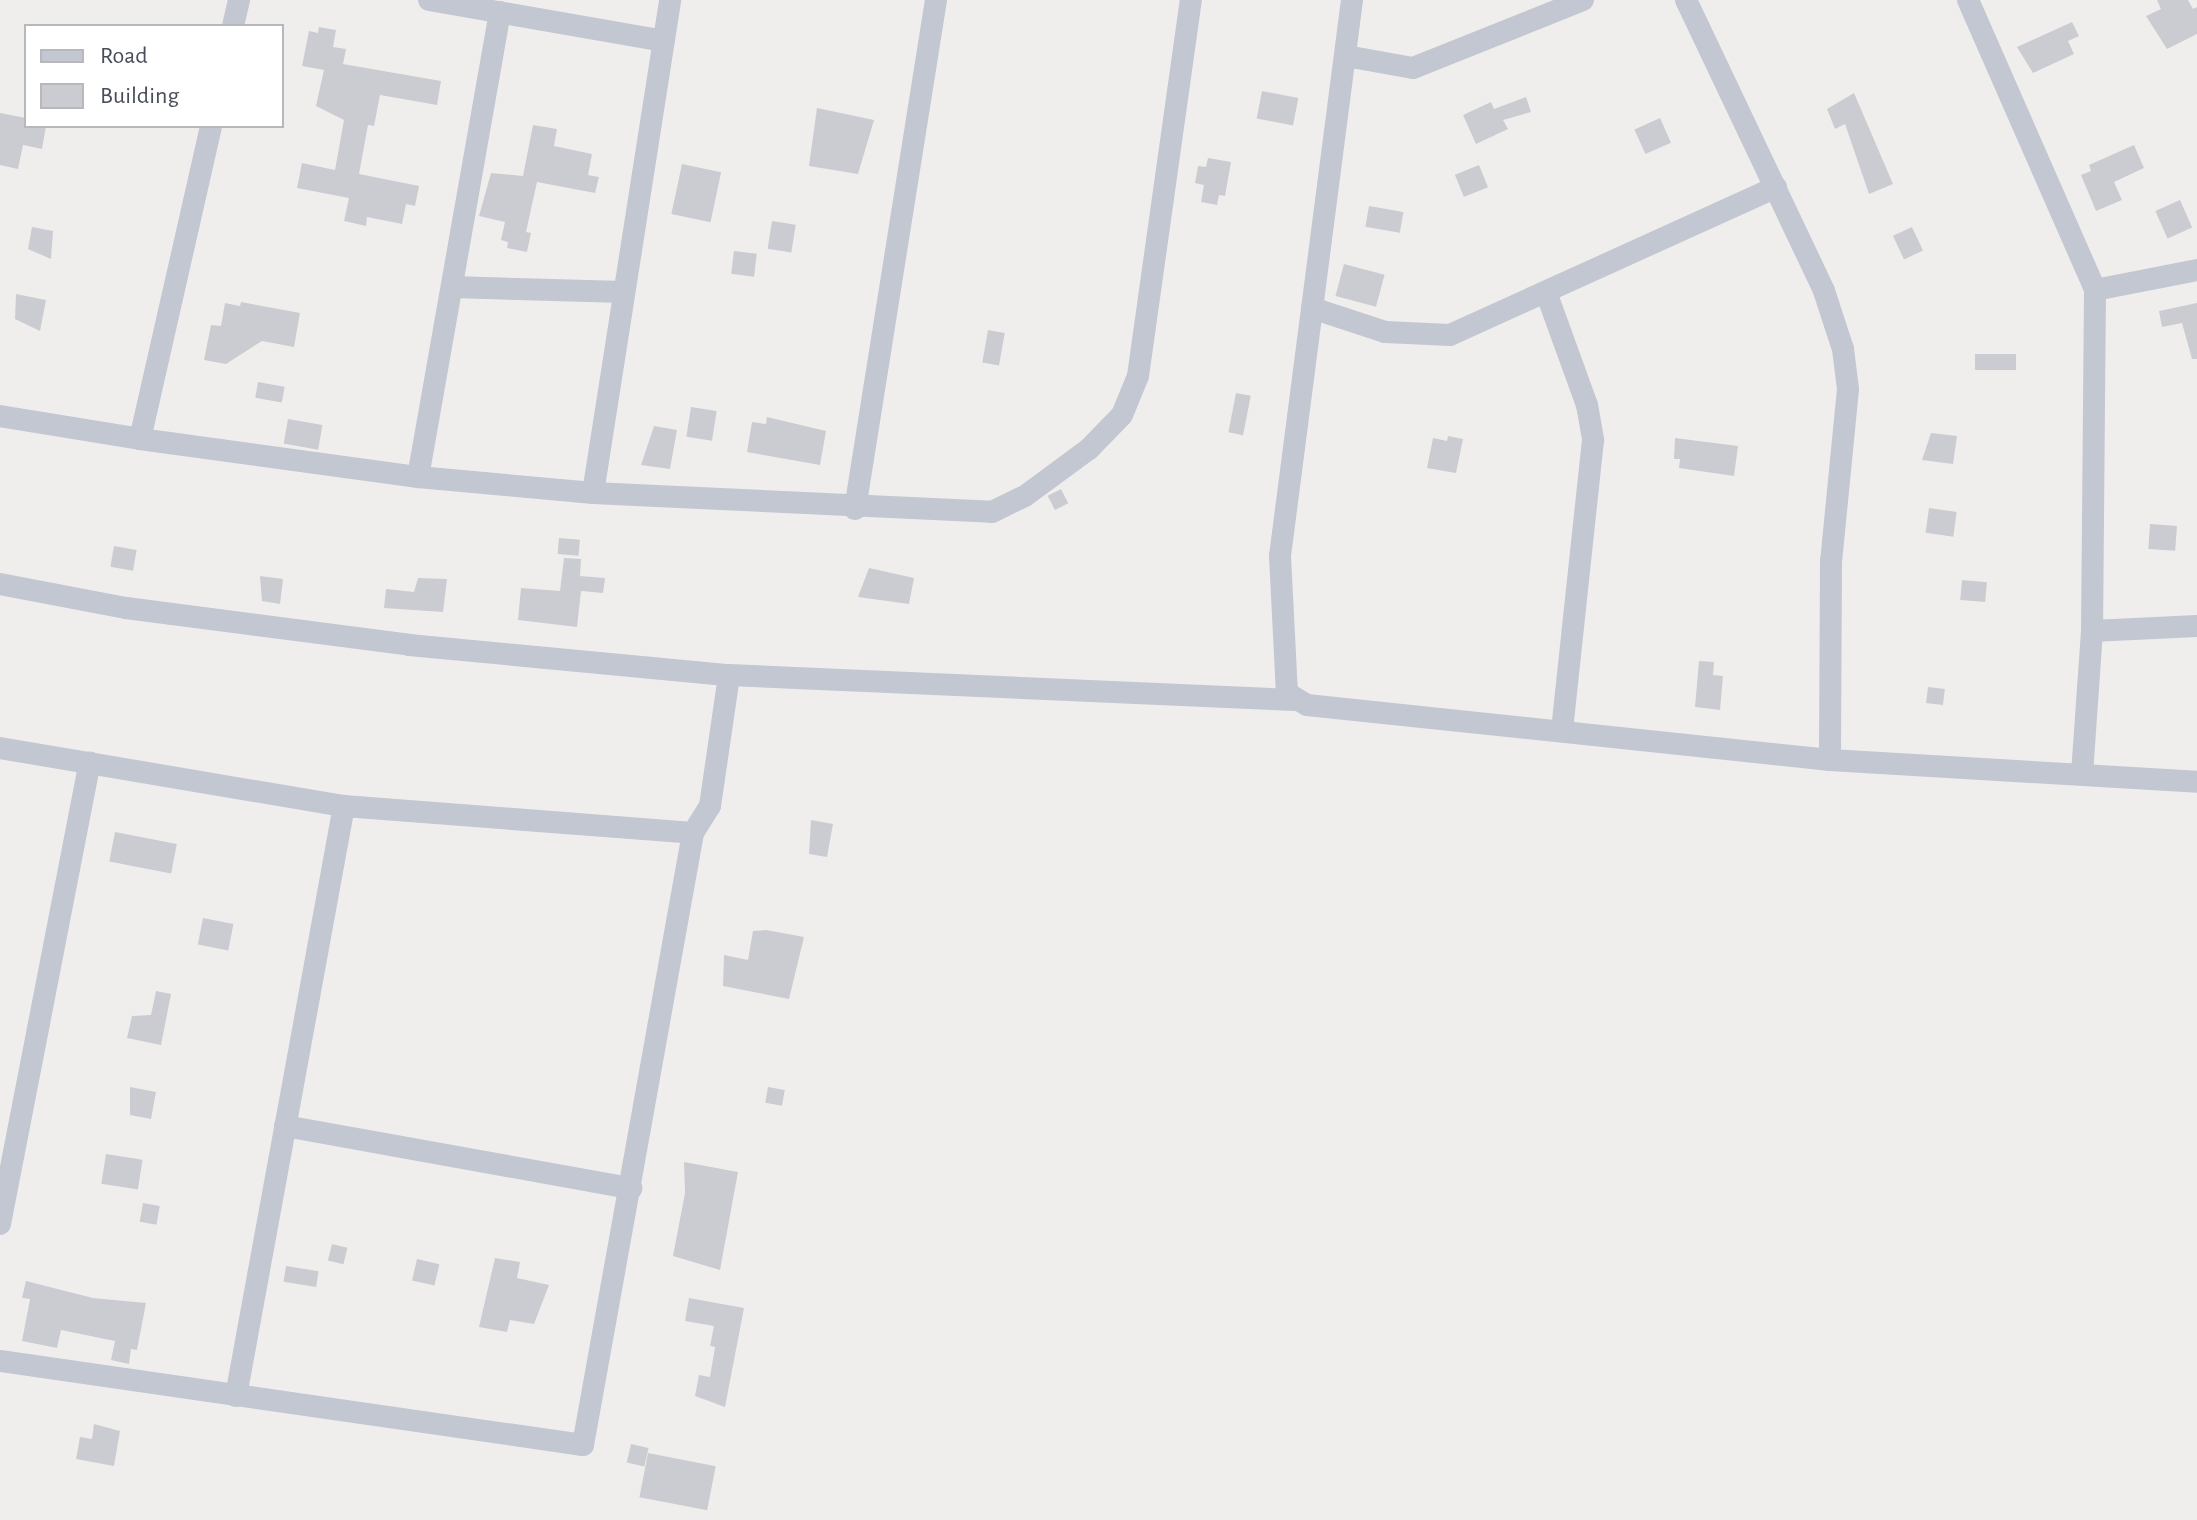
<!DOCTYPE html>
<style>
body{margin:0}
#map{position:relative;width:2197px;height:1520px;overflow:hidden;background:#f0eeed;font-family:"Alegreya Sans",sans-serif}
div>[style]{position:absolute}
[style*='--x']{left:calc(var(--x)*1px);top:calc(var(--y)*1px);width:calc(var(--w)*1px);rotate:calc(var(--a)*1deg)}
.building>*{inset:0;background:#cbccd1;transform-origin:0 0}
.street>*{height:22px;margin:-11px;padding:0 11px;transform-origin:11px;border-radius:11px;background:#c2c7d1}
span{translate:-50% -50%;white-space:nowrap;text-align:center;line-height:1.15;-webkit-text-stroke:8px #fff;paint-order:stroke}
.legend{position:absolute;left:24px;top:24px;width:260px;height:104px;box-sizing:border-box;background:#fff;border:2px solid #b6b8bc;margin:0;padding:10px 14px;list-style:none;font-size:24px;color:#484d58}
.legend li{display:flex;align-items:center;gap:16px;height:40px}
.legend b{width:40px;border:2px solid #b6b8bc}
</style>
<div id="map">
<div class="building">
<div style="clip-path:polygon(2157px 0,2188px 0,2193px 9px,2197px 7px,2197px 34px,2167px 49px,2146px 16px,2161px 9px)"></div>
<div style="clip-path:polygon(2072px 22px,2079px 36px,2068px 41px,2074px 54px,2033px 73px,2017px 47px)"></div>
<div style="clip-path:polygon(319px 27px,336px 30px,333px 47px,346px 49px,343px 64px,441px 81px,437px 105px,380px 95px,374px 126px,368px 125px,359px 174px,419px 186px,415px 206px,406px 204px,402px 224px,367px 217px,366px 226px,344px 221px,349px 198px,297px 188px,302px 163px,335px 170px,344px 120px,316px 106px,324px 70px,302px 66px,309px 31px,318px 33px)"></div>
<div style="left:1262px;top:91px;width:37px;height:28px;rotate:11deg"></div>
<div style="clip-path:polygon(1854px 93px,1893px 184px,1869px 194px,1845px 124px,1835px 129px,1827px 109px)"></div>
<div style="clip-path:polygon(1526px 97px,1531px 112px,1503px 120px,1508px 129px,1476px 144px,1463px 115px,1491px 102px,1494px 109px)"></div>
<div style="clip-path:polygon(817px 108px,874px 120px,858px 174px,809px 166px)"></div>
<div style="clip-path:polygon(0 113px,26px 118px,26px 126px,46px 126px,42px 149px,23px 145px,18px 169px,0 165px)"></div>
<div style="left:1660px;top:118px;width:27px;height:28px;rotate:66deg"></div>
<div style="clip-path:polygon(533px 125px,557px 129px,554px 146px,592px 154px,588px 175px,599px 177px,595px 193px,537px 182px,526px 232px,531px 233px,527px 252px,507px 248px,508px 242px,501px 240px,505px 222px,479px 216px,491px 173px,523px 176px)"></div>
<div style="clip-path:polygon(2134px 145px,2144px 168px,2114px 182px,2122px 200px,2096px 211px,2081px 175px,2091px 171px,2089px 165px)"></div>
<div style="clip-path:polygon(1208px 158px,1231px 162px,1225px 196px,1219px 195px,1217px 205px,1201px 202px,1204px 185px,1195px 183px,1198px 166px,1206px 167px)"></div>
<div style="left:682px;top:164px;width:40px;height:51px;rotate:12deg"></div>
<div style="left:1479px;top:165px;width:24px;height:26px;rotate:68deg"></div>
<div style="left:2180px;top:200px;width:30px;height:27px;rotate:66deg"></div>
<div style="left:1369px;top:206px;width:35px;height:21px;rotate:10deg"></div>
<div style="left:772px;top:221px;width:24px;height:28px;rotate:9deg"></div>
<div style="clip-path:polygon(32px 227px,53px 231px,51px 259px,28px 249px)"></div>
<div style="left:1912px;top:227px;width:26px;height:21px;rotate:65deg"></div>
<div style="left:734px;top:251px;width:23px;height:23px;rotate:7deg"></div>
<div style="left:1344px;top:264px;width:42px;height:33px;rotate:15deg"></div>
<div style="clip-path:polygon(16px 294px,46px 300px,40px 331px,15px 319px)"></div>
<div style="clip-path:polygon(241px 302px,300px 313px,294px 347px,262px 341px,226px 364px,204px 360px,211px 325px,221px 326px,225px 303px,240px 306px)"></div>
<div style="clip-path:polygon(2197px 303px,2197px 359px,2192px 359px,2182px 323px,2162px 327px,2159px 311px)"></div>
<div style="left:988px;top:330px;width:17px;height:33px;rotate:10deg"></div>
<div style="left:1975px;top:354px;width:41px;height:16px"></div>
<div style="left:258px;top:382px;width:27px;height:16px;rotate:10deg"></div>
<div style="left:1236px;top:393px;width:15px;height:40px;rotate:11deg"></div>
<div style="left:691px;top:407px;width:26px;height:30px;rotate:9deg"></div>
<div style="clip-path:polygon(767px 417px,826px 431px,820px 465px,747px 452px,752px 422px,766px 424px)"></div>
<div style="left:288px;top:419px;width:35px;height:25px;rotate:10deg"></div>
<div style="clip-path:polygon(654px 426px,677px 430px,670px 469px,641px 465px)"></div>
<div style="clip-path:polygon(1931px 433px,1957px 436px,1953px 464px,1922px 460px)"></div>
<div style="clip-path:polygon(1448px 436px,1463px 439px,1456px 473px,1427px 468px,1433px 438px,1447px 441px)"></div>
<div style="clip-path:polygon(1675px 438px,1738px 446px,1734px 476px,1679px 468px,1680px 459px,1674px 459px)"></div>
<div style="left:1061px;top:489px;width:16px;height:15px;rotate:63deg"></div>
<div style="left:1929px;top:508px;width:28px;height:25px;rotate:8deg"></div>
<div style="left:2150px;top:524px;width:27px;height:25px;rotate:4deg"></div>
<div style="left:559px;top:538px;width:21px;height:16px;rotate:5deg"></div>
<div style="left:114px;top:546px;width:23px;height:21px;rotate:10deg"></div>
<div style="clip-path:polygon(564px 558px,581px 559px,580px 576px,605px 578px,603px 593px,581px 591px,577px 627px,518px 620px,521px 588px,560px 591px)"></div>
<div style="clip-path:polygon(869px 568px,914px 578px,909px 604px,858px 597px)"></div>
<div style="clip-path:polygon(260px 576px,283px 579px,280px 604px,262px 601px)"></div>
<div style="clip-path:polygon(418px 578px,447px 579px,443px 612px,384px 608px,386px 589px,414px 592px)"></div>
<div style="left:1962px;top:580px;width:25px;height:20px;rotate:5deg"></div>
<div style="clip-path:polygon(1699px 661px,1714px 662px,1713px 675px,1723px 676px,1720px 710px,1695px 707px)"></div>
<div style="left:1928px;top:687px;width:17px;height:16px;rotate:7deg"></div>
<div style="clip-path:polygon(811px 820px,833px 824px,827px 857px,809px 854px)"></div>
<div style="left:115px;top:832px;width:63px;height:30px;rotate:11deg"></div>
<div style="left:203px;top:918px;width:31px;height:27px;rotate:11deg"></div>
<div style="clip-path:polygon(766px 930px,804px 937px,789px 999px,723px 986px,724px 955px,748px 960px,753px 931px)"></div>
<div style="clip-path:polygon(156px 991px,171px 994px,161px 1045px,127px 1038px,132px 1016px,151px 1015px)"></div>
<div style="clip-path:polygon(130px 1087px,156px 1092px,151px 1119px,130px 1115px)"></div>
<div style="left:768px;top:1087px;width:17px;height:16px;rotate:10deg"></div>
<div style="left:106px;top:1154px;width:37px;height:30px;rotate:9deg"></div>
<div style="clip-path:polygon(684px 1162px,738px 1172px,720px 1270px,673px 1256px,685px 1193px)"></div>
<div style="left:143px;top:1203px;width:17px;height:19px;rotate:10deg"></div>
<div style="left:332px;top:1244px;width:16px;height:17px;rotate:14deg"></div>
<div style="clip-path:polygon(495px 1258px,520px 1262px,517px 1278px,549px 1285px,534px 1324px,510px 1320px,507px 1332px,479px 1327px)"></div>
<div style="left:417px;top:1259px;width:23px;height:22px;rotate:13deg"></div>
<div style="left:286px;top:1266px;width:33px;height:16px;rotate:9deg"></div>
<div style="clip-path:polygon(26px 1281px,93px 1298px,146px 1303px,137px 1350px,131px 1349px,129px 1364px,111px 1360px,115px 1341px,61px 1330px,57px 1348px,22px 1341px,30px 1299px,22px 1298px)"></div>
<div style="clip-path:polygon(689px 1298px,744px 1308px,725px 1407px,695px 1396px,699px 1375px,710px 1377px,715px 1347px,710px 1346px,714px 1326px,685px 1321px)"></div>
<div style="clip-path:polygon(94px 1424px,120px 1431px,114px 1466px,76px 1459px,80px 1437px,92px 1439px)"></div>
<div style="left:631px;top:1444px;width:18px;height:19px;rotate:13deg"></div>
<div style="left:648px;top:1453px;width:69px;height:45px;rotate:11deg"></div>
</div>
<div class="street">
<div style="--x:429;--y:0;--w:238;--a:9.9"></div>
<div style="--x:1352;--y:0;--w:561;--a:97.38"></div>
<div style="--x:1280;--y:556;--w:137;--a:87.1"></div>
<div style="--x:1287;--y:693;--w:23;--a:31"></div>
<div style="--x:1307;--y:705;--w:526;--a:6"></div>
<div style="--x:1830;--y:760;--w:368;--a:3.4"></div>
<div style="--x:1686;--y:0;--w:322;--a:64.6"></div>
<div style="--x:1824;--y:291;--w:61;--a:71.9"></div>
<div style="--x:1843;--y:349;--w:40;--a:82.9"></div>
<div style="--x:1848;--y:389;--w:173;--a:95.6"></div>
<div style="--x:1831;--y:561;--w:199;--a:90.3"></div>
<div style="--x:1968;--y:0;--w:317;--a:66.3"></div>
<div style="--x:2095;--y:290;--w:341;--a:90.5"></div>
<div style="--x:2092;--y:631;--w:144;--a:94"></div>
<div style="--x:233;--y:26;--w:27;--a:-77"></div>
<div style="--x:1346;--y:56;--w:68;--a:10.2"></div>
<div style="--x:1413;--y:68;--w:183;--a:-21.8"></div>
<div style="--x:452;--y:287;--w:172;--a:1.7"></div>
<div style="--x:2095;--y:290;--w:104;--a:-11.1"></div>
<div style="--x:1546;--y:292;--w:120;--a:70.1"></div>
<div style="--x:1587;--y:405;--w:36;--a:80"></div>
<div style="--x:1593;--y:440;--w:292;--a:96.1"></div>
<div style="--x:1312;--y:308;--w:77;--a:18.2"></div>
<div style="--x:1385;--y:332;--w:65;--a:2.6"></div>
<div style="--x:1450;--y:335;--w:358;--a:-24.4"></div>
<div style="--x:0;--y:416;--w:142;--a:9.3"></div>
<div style="--x:140;--y:439;--w:321;--a:-77.2"></div>
<div style="--x:140;--y:439;--w:281;--a:7.8"></div>
<div style="--x:418;--y:477;--w:176;--a:5.2"></div>
<div style="--x:593;--y:493;--w:399;--a:2.7"></div>
<div style="--x:992;--y:512;--w:37;--a:-26"></div>
<div style="--x:1025;--y:496;--w:79;--a:-36.3"></div>
<div style="--x:1089;--y:449;--w:47;--a:-45.9"></div>
<div style="--x:1122;--y:415;--w:42;--a:-67.7"></div>
<div style="--x:1138;--y:376;--w:380;--a:-82"></div>
<div style="--x:418;--y:477;--w:472;--a:-80"></div>
<div style="--x:593;--y:493;--w:499;--a:-81.1"></div>
<div style="--x:855;--y:509;--w:515;--a:-80.96"></div>
<div style="--x:0;--y:584;--w:128;--a:10.8"></div>
<div style="--x:126;--y:608;--w:285;--a:7.4"></div>
<div style="--x:409;--y:645;--w:321;--a:5.4"></div>
<div style="--x:729;--y:675;--w:567;--a:2.53"></div>
<div style="--x:2092;--y:631;--w:105;--a:-2.7"></div>
<div style="--x:0;--y:748;--w:349;--a:9.6"></div>
<div style="--x:344;--y:806;--w:350;--a:4.4"></div>
<div style="--x:693;--y:833;--w:32;--a:-58"></div>
<div style="--x:710;--y:806;--w:132;--a:-81.7"></div>
<div style="--x:285;--y:1126;--w:352;--a:10.2"></div>
<div style="--x:0;--y:1224;--w:470;--a:-79"></div>
<div style="--x:0;--y:1361;--w:589;--a:8.2"></div>
<div style="--x:583;--y:1445;--w:622;--a:-79.81"></div>
<div style="--x:236;--y:1396;--w:600;--a:-79.63"></div>
</div>
<ul class="legend">
<li><b style="height:10px;background:#c2c7d1"></b>Road</li>
<li><b style="height:22px;background:#cbccd1"></b>Building</li>
</ul>
</div>
